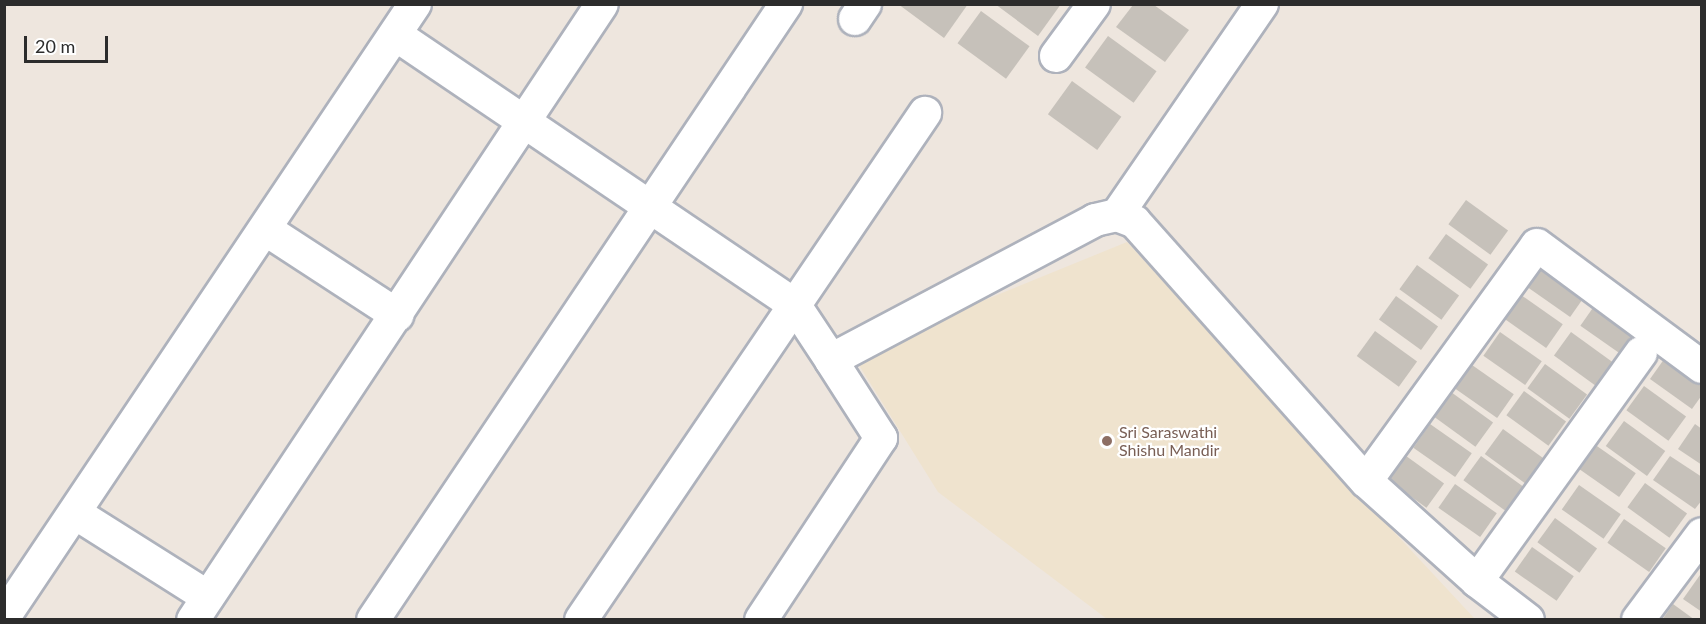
<!DOCTYPE html>
<style>
body{margin:0}
#map{position:relative;width:1706px;height:624px;overflow:hidden;background:#eee6de;font-family:Lato,sans-serif}
div>[style]{position:absolute}
[style*='--x']{left:calc(var(--x)*1px);top:calc(var(--y)*1px);width:calc(var(--w)*1px);rotate:calc(var(--a)*1deg)}
.education>*{inset:0;background:#efe3ce}
.building>*{inset:0;background:#c6c1ba;transform-origin:0 0}
.roads{filter:drop-shadow(2px 0 #aeb2bc) drop-shadow(-2px 0 #aeb2bc) drop-shadow(0 2px #aeb2bc) drop-shadow(0 -2px #aeb2bc)}
.street>*{height:32px;margin:-16px;padding:0 16px;transform-origin:16px;border-radius:16px;background:#fff}
.dots>*{width:16px;height:16px;translate:-50% -50%;box-sizing:border-box;border:3px solid #fff;border-radius:50%}
span{translate:-50% -50%;white-space:nowrap;text-align:center;line-height:1.15;-webkit-text-stroke:4.5px #fff;paint-order:stroke}
.education-label{font-size:16px;color:#785e54}
.left{translate:0 -50%;text-align:left}
.frame{position:absolute;inset:0;border:6px solid #2c2c2c;pointer-events:none}
.scale{position:absolute;left:24px;top:36px;width:84px;height:27px;box-sizing:border-box;border:3px solid #2c2c2c;border-top:0;padding-left:8px;font-size:18px;line-height:21px;white-space:nowrap;color:#2c2c2c;-webkit-text-stroke:4px #fff;paint-order:stroke}
</style>
<div id="map">
<div class="education">
<div style="clip-path:polygon(1127px 242px,1261px 389px,1475px 619px,1107px 619px,938px 492px,852px 354px)"></div>
</div>
<div class="building">
<div style="clip-path:polygon(898px 4px,968px 4px,944px 38px)"></div>
<div style="clip-path:polygon(995px 4px,1061px 4px,1038px 36px)"></div>
<div style="clip-path:polygon(1133px 5px,1154px 5px,1189px 30px,1165px 62px,1116px 27px)"></div>
<div style="left:981px;top:11px;width:60px;height:40px;rotate:36deg"></div>
<div style="left:1108px;top:36px;width:60px;height:39px;rotate:36deg"></div>
<div style="left:1072px;top:81px;width:61px;height:41px;rotate:36deg"></div>
<div style="left:1466px;top:200px;width:52px;height:30px;rotate:36deg"></div>
<div style="left:1446px;top:234px;width:52px;height:30px;rotate:36deg"></div>
<div style="left:1545px;top:264px;width:51px;height:29px;rotate:35deg"></div>
<div style="left:1417px;top:265px;width:52px;height:30px;rotate:36deg"></div>
<div style="left:1521px;top:295px;width:51px;height:29px;rotate:35deg"></div>
<div style="left:1396px;top:296px;width:52px;height:29px;rotate:36deg"></div>
<div style="left:1597px;top:302px;width:51px;height:29px;rotate:35deg"></div>
<div style="left:1375px;top:331px;width:52px;height:31px;rotate:36deg"></div>
<div style="left:1500px;top:332px;width:51px;height:29px;rotate:35deg"></div>
<div style="left:1571px;top:332px;width:52px;height:29px;rotate:36deg"></div>
<div style="clip-path:polygon(1667px 355px,1702px 379px,1702px 395px,1692px 409px,1650px 379px)"></div>
<div style="left:1545px;top:364px;width:52px;height:30px;rotate:36deg"></div>
<div style="left:1472px;top:365px;width:51px;height:29px;rotate:35deg"></div>
<div style="left:1644px;top:386px;width:52px;height:30px;rotate:36deg"></div>
<div style="left:1524px;top:391px;width:52px;height:30px;rotate:36deg"></div>
<div style="left:1451px;top:392px;width:52px;height:30px;rotate:36deg"></div>
<div style="left:1624px;top:421px;width:51px;height:31px;rotate:36deg"></div>
<div style="left:1430px;top:424px;width:51px;height:29px;rotate:35deg"></div>
<div style="clip-path:polygon(1695px 424px,1702px 429px,1702px 465px,1678px 449px)"></div>
<div style="left:1503px;top:429px;width:52px;height:31px;rotate:36deg"></div>
<div style="left:1594px;top:444px;width:51px;height:29px;rotate:35deg"></div>
<div style="left:1402px;top:453px;width:52px;height:30px;rotate:36deg"></div>
<div style="left:1481px;top:456px;width:52px;height:30px;rotate:36deg"></div>
<div style="clip-path:polygon(1670px 456px,1702px 477px,1702px 500px,1695px 509px,1653px 480px)"></div>
<div style="left:1645px;top:483px;width:52px;height:30px;rotate:36deg"></div>
<div style="left:1455px;top:484px;width:51px;height:29px;rotate:35deg"></div>
<div style="left:1579px;top:485px;width:51px;height:30px;rotate:35deg"></div>
<div style="left:1555px;top:518px;width:52px;height:30px;rotate:36deg"></div>
<div style="left:1624px;top:519px;width:51px;height:29px;rotate:35deg"></div>
<div style="left:1532px;top:547px;width:51px;height:30px;rotate:35deg"></div>
<div style="clip-path:polygon(1700px 575px,1702px 576px,1702px 612px,1683px 599px)"></div>
<div style="clip-path:polygon(1673px 604px,1695px 620px,1662px 620px)"></div>
</div>
<div class="roads">
<div class="street">
<div style="--x:855;--y:19;--w:18;--a:-56"></div>
<div style="--x:396;--y:35;--w:480;--a:34.1"></div>
<div style="--x:794;--y:304;--w:67;--a:56.5"></div>
<div style="--x:831;--y:360;--w:299;--a:-27.9"></div>
<div style="--x:1095;--y:220;--w:23;--a:-13"></div>
<div style="--x:1117;--y:215;--w:19;--a:21"></div>
<div style="--x:1135;--y:222;--w:347;--a:48.3"></div>
<div style="--x:1366;--y:481;--w:149;--a:42"></div>
<div style="--x:1477;--y:581;--w:64;--a:37.4"></div>
<div style="--x:1056;--y:56;--w:64;--a:-53.8"></div>
<div style="--x:1117;--y:215;--w:256;--a:-55.5"></div>
<div style="--x:265;--y:229;--w:158;--a:33.1"></div>
<div style="--x:1366;--y:481;--w:291;--a:-54.1"></div>
<div style="--x:1537;--y:245;--w:205;--a:36.5"></div>
<div style="--x:75;--y:513;--w:157;--a:32.3"></div>
<div style="--x:1477;--y:581;--w:281;--a:-54.3"></div>
<div style="--x:4;--y:617;--w:738;--a:-56.16"></div>
<div style="--x:193;--y:620;--w:739;--a:-56.42"></div>
<div style="--x:373;--y:620;--w:742;--a:-56.16"></div>
<div style="--x:581;--y:620;--w:613;--a:-55.84"></div>
<div style="--x:761;--y:620;--w:218;--a:-56.6"></div>
<div style="--x:881;--y:438;--w:93;--a:-122.7"></div>
<div style="--x:1638;--y:620;--w:107;--a:-53.3"></div>
</div>
</div>
<div class="dots">
<div style="left:1107px;top:441px;background:#8d6e63"></div>
</div>
<div class="education-label">
<span class="left" style="left:1119px;top:441px">Sri Saraswathi<br>Shishu Mandir</span>
</div>
<div class="frame"></div>
<div class="scale">20 m</div>
</div>
